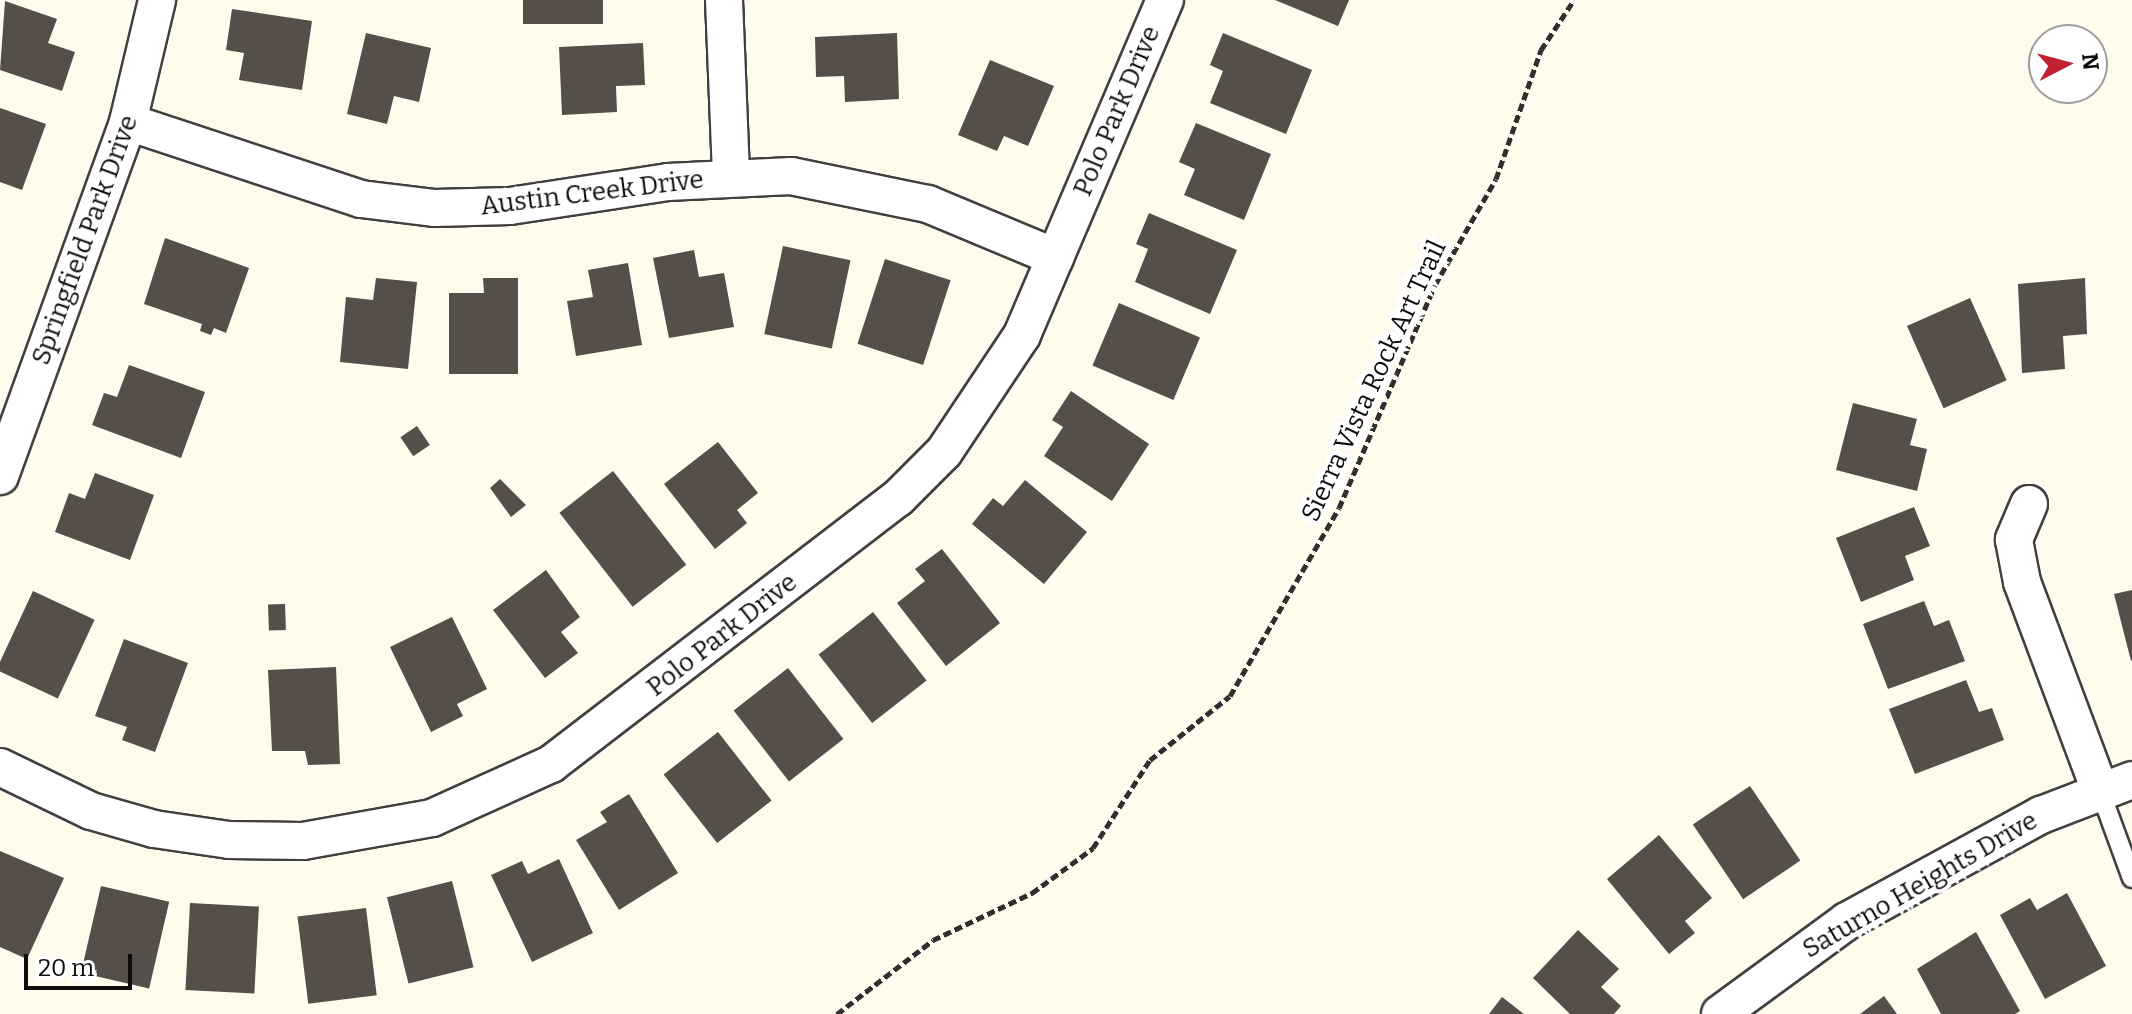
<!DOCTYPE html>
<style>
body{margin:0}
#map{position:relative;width:2132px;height:1014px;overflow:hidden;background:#fffbed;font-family:Bitter,serif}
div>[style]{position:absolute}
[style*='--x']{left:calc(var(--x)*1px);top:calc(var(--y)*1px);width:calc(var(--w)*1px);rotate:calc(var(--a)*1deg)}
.building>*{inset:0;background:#564e49;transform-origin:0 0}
.path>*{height:5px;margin-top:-2.5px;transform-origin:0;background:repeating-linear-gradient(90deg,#2f2f2f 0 8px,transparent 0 12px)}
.roads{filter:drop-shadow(2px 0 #404040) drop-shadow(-2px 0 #404040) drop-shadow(0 2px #404040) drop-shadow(0 -2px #404040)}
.service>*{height:18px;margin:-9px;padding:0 9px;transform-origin:9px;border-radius:9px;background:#fff}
.minor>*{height:36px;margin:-18px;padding:0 18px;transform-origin:18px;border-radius:18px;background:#fff}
span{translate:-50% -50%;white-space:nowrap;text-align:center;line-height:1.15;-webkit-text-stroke:8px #fff;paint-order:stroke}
.street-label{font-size:26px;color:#0d0d0d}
.north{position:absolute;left:2028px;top:24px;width:80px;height:80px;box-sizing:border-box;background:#fff;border:2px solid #9e9e9e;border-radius:50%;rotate:84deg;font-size:22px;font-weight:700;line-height:32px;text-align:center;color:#0d0d0d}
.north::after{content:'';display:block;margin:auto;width:28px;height:36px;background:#c12130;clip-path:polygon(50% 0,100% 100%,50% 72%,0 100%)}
.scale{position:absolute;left:24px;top:954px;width:108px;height:36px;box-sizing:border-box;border:4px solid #0d0d0d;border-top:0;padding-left:10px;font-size:24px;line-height:28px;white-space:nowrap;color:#0d0d0d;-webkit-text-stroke:6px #fff;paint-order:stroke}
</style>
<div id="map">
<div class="building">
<div style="left:523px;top:0;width:80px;height:24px"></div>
<div style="clip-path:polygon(1275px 0,1349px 0,1338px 26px)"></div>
<div style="clip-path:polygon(5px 1px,57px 19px,48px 43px,75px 52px,62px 91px,0 70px)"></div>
<div style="clip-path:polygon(232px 9px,312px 21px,302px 90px,239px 80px,244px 53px,226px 50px)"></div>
<div style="clip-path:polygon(366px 33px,431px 48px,419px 102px,394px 96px,387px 124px,347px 114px)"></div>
<div style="clip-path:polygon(897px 33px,899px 99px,845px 102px,844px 76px,816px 77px,815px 37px)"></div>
<div style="clip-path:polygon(1223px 33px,1312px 70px,1286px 134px,1210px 103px,1223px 71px,1210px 65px)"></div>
<div style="clip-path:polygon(643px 43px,645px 85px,616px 86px,617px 112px,562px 115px,559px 47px)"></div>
<div style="clip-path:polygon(990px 60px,1054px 86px,1028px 146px,1004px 136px,997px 151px,958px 135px)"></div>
<div style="clip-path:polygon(0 108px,46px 124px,22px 190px,0 182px)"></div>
<div style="clip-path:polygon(1196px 123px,1271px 154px,1244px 220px,1184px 195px,1195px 169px,1179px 162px)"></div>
<div style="clip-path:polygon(1149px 213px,1237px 250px,1210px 314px,1135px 282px,1148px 249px,1136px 244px)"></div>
<div style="clip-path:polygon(165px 238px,249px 268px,226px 333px,214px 328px,211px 335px,200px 331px,202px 324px,144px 304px)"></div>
<div style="left:783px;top:246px;width:69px;height:90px;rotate:12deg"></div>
<div style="clip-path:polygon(694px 250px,699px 277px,724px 273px,734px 327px,669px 338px,653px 258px)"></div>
<div style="left:885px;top:259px;width:69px;height:89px;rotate:18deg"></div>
<div style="clip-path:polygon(628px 263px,642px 345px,576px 356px,567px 301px,593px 297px,588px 270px)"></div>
<div style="clip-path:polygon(376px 278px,417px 282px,408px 369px,340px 362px,346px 297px,373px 300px)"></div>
<div style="clip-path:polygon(483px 278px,518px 278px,518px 374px,449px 374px,449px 293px,484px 293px)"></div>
<div style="clip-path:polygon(2085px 278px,2087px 334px,2063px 336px,2065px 369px,2022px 373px,2018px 284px)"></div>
<div style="left:1970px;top:298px;width:90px;height:69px;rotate:66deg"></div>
<div style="left:1119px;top:303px;width:88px;height:68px;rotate:23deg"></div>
<div style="clip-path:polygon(129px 365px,205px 392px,181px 458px,92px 425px,104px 393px,117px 397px)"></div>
<div style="clip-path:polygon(1071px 391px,1149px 444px,1112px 501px,1044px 456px,1063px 427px,1052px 420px)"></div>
<div style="clip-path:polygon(1853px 403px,1917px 419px,1910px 445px,1927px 449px,1917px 491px,1836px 470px)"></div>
<div style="left:417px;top:426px;width:23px;height:20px;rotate:56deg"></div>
<div style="clip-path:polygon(718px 442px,758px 493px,737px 510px,747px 523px,715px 549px,664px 484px)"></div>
<div style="left:613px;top:471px;width:119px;height:68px;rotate:52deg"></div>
<div style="clip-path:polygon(95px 473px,154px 495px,130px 560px,55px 532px,69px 493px,85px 499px)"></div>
<div style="clip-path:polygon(500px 479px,526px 505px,511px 517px,490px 488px)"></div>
<div style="clip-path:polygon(1025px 480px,1087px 532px,1044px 584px,972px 524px,993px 498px,1003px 506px)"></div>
<div style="clip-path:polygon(1914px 507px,1930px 546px,1905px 556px,1914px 580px,1861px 602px,1836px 538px)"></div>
<div style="clip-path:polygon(942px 549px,1000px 623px,946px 666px,897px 603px,925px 581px,915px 569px)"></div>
<div style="clip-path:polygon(546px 570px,580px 617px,561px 632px,578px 653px,545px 678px,493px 610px)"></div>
<div style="clip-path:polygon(2132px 590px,2132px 660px,2131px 661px,2114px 594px)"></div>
<div style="left:33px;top:591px;width:68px;height:87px;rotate:25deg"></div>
<div style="clip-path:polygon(1924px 601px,1934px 626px,1949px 620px,1965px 661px,1888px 689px,1863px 624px)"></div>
<div style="left:285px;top:604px;width:26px;height:17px;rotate:88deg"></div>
<div style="left:873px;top:612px;width:87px;height:69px;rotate:52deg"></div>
<div style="clip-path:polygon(452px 617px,487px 689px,457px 704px,463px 716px,431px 732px,390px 647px)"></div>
<div style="clip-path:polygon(124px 639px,188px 663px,155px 752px,122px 740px,127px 727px,95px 716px)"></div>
<div style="clip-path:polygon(336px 667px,340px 764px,308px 765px,305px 751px,272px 751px,268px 670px)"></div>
<div style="left:788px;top:668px;width:90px;height:69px;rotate:52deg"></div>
<div style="clip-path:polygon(1966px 680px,1979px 712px,1992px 708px,2004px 740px,1915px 774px,1889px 709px)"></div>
<div style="left:718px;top:732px;width:87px;height:69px;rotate:52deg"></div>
<div style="left:1750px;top:786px;width:90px;height:69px;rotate:56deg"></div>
<div style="clip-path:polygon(629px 794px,678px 873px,619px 910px,576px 840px,607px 822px,600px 812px)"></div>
<div style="clip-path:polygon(1659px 835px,1712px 898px,1685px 921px,1695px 933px,1669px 954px,1607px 879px)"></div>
<div style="clip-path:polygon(0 851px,64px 878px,27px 959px,0 947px)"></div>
<div style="clip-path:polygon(559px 859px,593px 933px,532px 962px,491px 875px,522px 861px,528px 874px)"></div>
<div style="left:452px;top:881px;width:89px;height:67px;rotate:76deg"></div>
<div style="left:101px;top:886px;width:70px;height:89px;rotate:13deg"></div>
<div style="clip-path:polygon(2067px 893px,2106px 966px,2045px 999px,2000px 915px,2030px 898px,2037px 910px)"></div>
<div style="left:190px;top:903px;width:69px;height:87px;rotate:3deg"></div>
<div style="left:366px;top:908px;width:88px;height:69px;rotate:83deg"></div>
<div style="clip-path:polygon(1578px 930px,1619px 969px,1601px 987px,1621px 1006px,1614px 1014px,1570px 1014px,1533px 978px)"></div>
<div style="clip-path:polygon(1976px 932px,2020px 1011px,2015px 1014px,1941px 1014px,1917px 969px)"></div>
<div style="clip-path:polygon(1884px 996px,1897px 1014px,1860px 1014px)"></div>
<div style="clip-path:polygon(1502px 997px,1524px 1014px,1489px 1014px)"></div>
</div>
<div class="path">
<div style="--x:837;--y:1014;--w:121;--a:-37.6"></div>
<div style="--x:933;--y:940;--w:110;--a:-25.4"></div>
<div style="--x:1032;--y:893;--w:76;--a:-36.4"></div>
<div style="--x:1093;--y:848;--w:105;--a:-57.1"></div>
<div style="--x:1150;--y:760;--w:102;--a:-38.7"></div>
<div style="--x:1230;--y:696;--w:217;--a:-59.9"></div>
<div style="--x:1339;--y:508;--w:243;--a:-66.7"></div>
<div style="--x:1435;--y:285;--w:122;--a:-60.1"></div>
<div style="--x:1496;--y:179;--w:137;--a:-70.8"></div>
<div style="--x:1541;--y:50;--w:60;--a:-56.6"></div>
</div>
<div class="roads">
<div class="service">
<div style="--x:2099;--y:788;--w:96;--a:69.9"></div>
</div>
<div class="minor">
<div style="--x:724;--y:0;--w:176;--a:87.7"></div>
<div style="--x:128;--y:122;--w:245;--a:18.3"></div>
<div style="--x:361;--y:199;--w:75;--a:6.9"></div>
<div style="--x:435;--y:208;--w:75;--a:-1.5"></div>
<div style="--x:510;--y:206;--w:160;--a:-8.6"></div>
<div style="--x:668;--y:182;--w:123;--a:-2.8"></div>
<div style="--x:791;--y:176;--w:140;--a:11.6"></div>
<div style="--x:928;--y:204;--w:138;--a:22.7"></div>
<div style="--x:0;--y:476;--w:376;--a:-70.1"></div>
<div style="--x:128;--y:122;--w:125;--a:-76.6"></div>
<div style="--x:2029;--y:504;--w:39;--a:113"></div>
<div style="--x:2014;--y:540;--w:43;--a:79.2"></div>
<div style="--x:2022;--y:582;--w:220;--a:69.5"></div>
<div style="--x:0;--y:767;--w:101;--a:25.8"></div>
<div style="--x:91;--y:811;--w:66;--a:15.9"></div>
<div style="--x:154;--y:829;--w:76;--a:8.3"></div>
<div style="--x:229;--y:840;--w:74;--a:0.8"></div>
<div style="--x:303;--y:841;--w:131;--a:-10.1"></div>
<div style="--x:432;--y:818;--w:131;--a:-24.4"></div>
<div style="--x:551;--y:764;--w:437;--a:-37.5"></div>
<div style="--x:898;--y:498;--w:65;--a:-45"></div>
<div style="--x:944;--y:452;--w:141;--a:-56.3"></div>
<div style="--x:1022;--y:335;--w:364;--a:-66.9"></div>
<div style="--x:1720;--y:1014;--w:157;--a:-36.2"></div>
<div style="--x:1847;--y:921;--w:221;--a:-28.7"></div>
<div style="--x:2041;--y:815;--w:97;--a:-21"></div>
</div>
</div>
<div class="street-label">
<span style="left:1117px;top:111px;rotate:-67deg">Polo Park Drive</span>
<span style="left:592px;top:193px;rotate:-7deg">Austin Creek Drive</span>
<span style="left:85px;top:240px;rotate:-70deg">Springfield Park Drive</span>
<span style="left:1374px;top:381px;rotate:-65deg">Sierra Vista Rock Art Trail</span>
<span style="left:722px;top:635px;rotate:-38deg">Polo Park Drive</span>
<span style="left:1920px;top:885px;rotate:-30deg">Saturno Heights Drive</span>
</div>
<div class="north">N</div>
<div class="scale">20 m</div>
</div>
